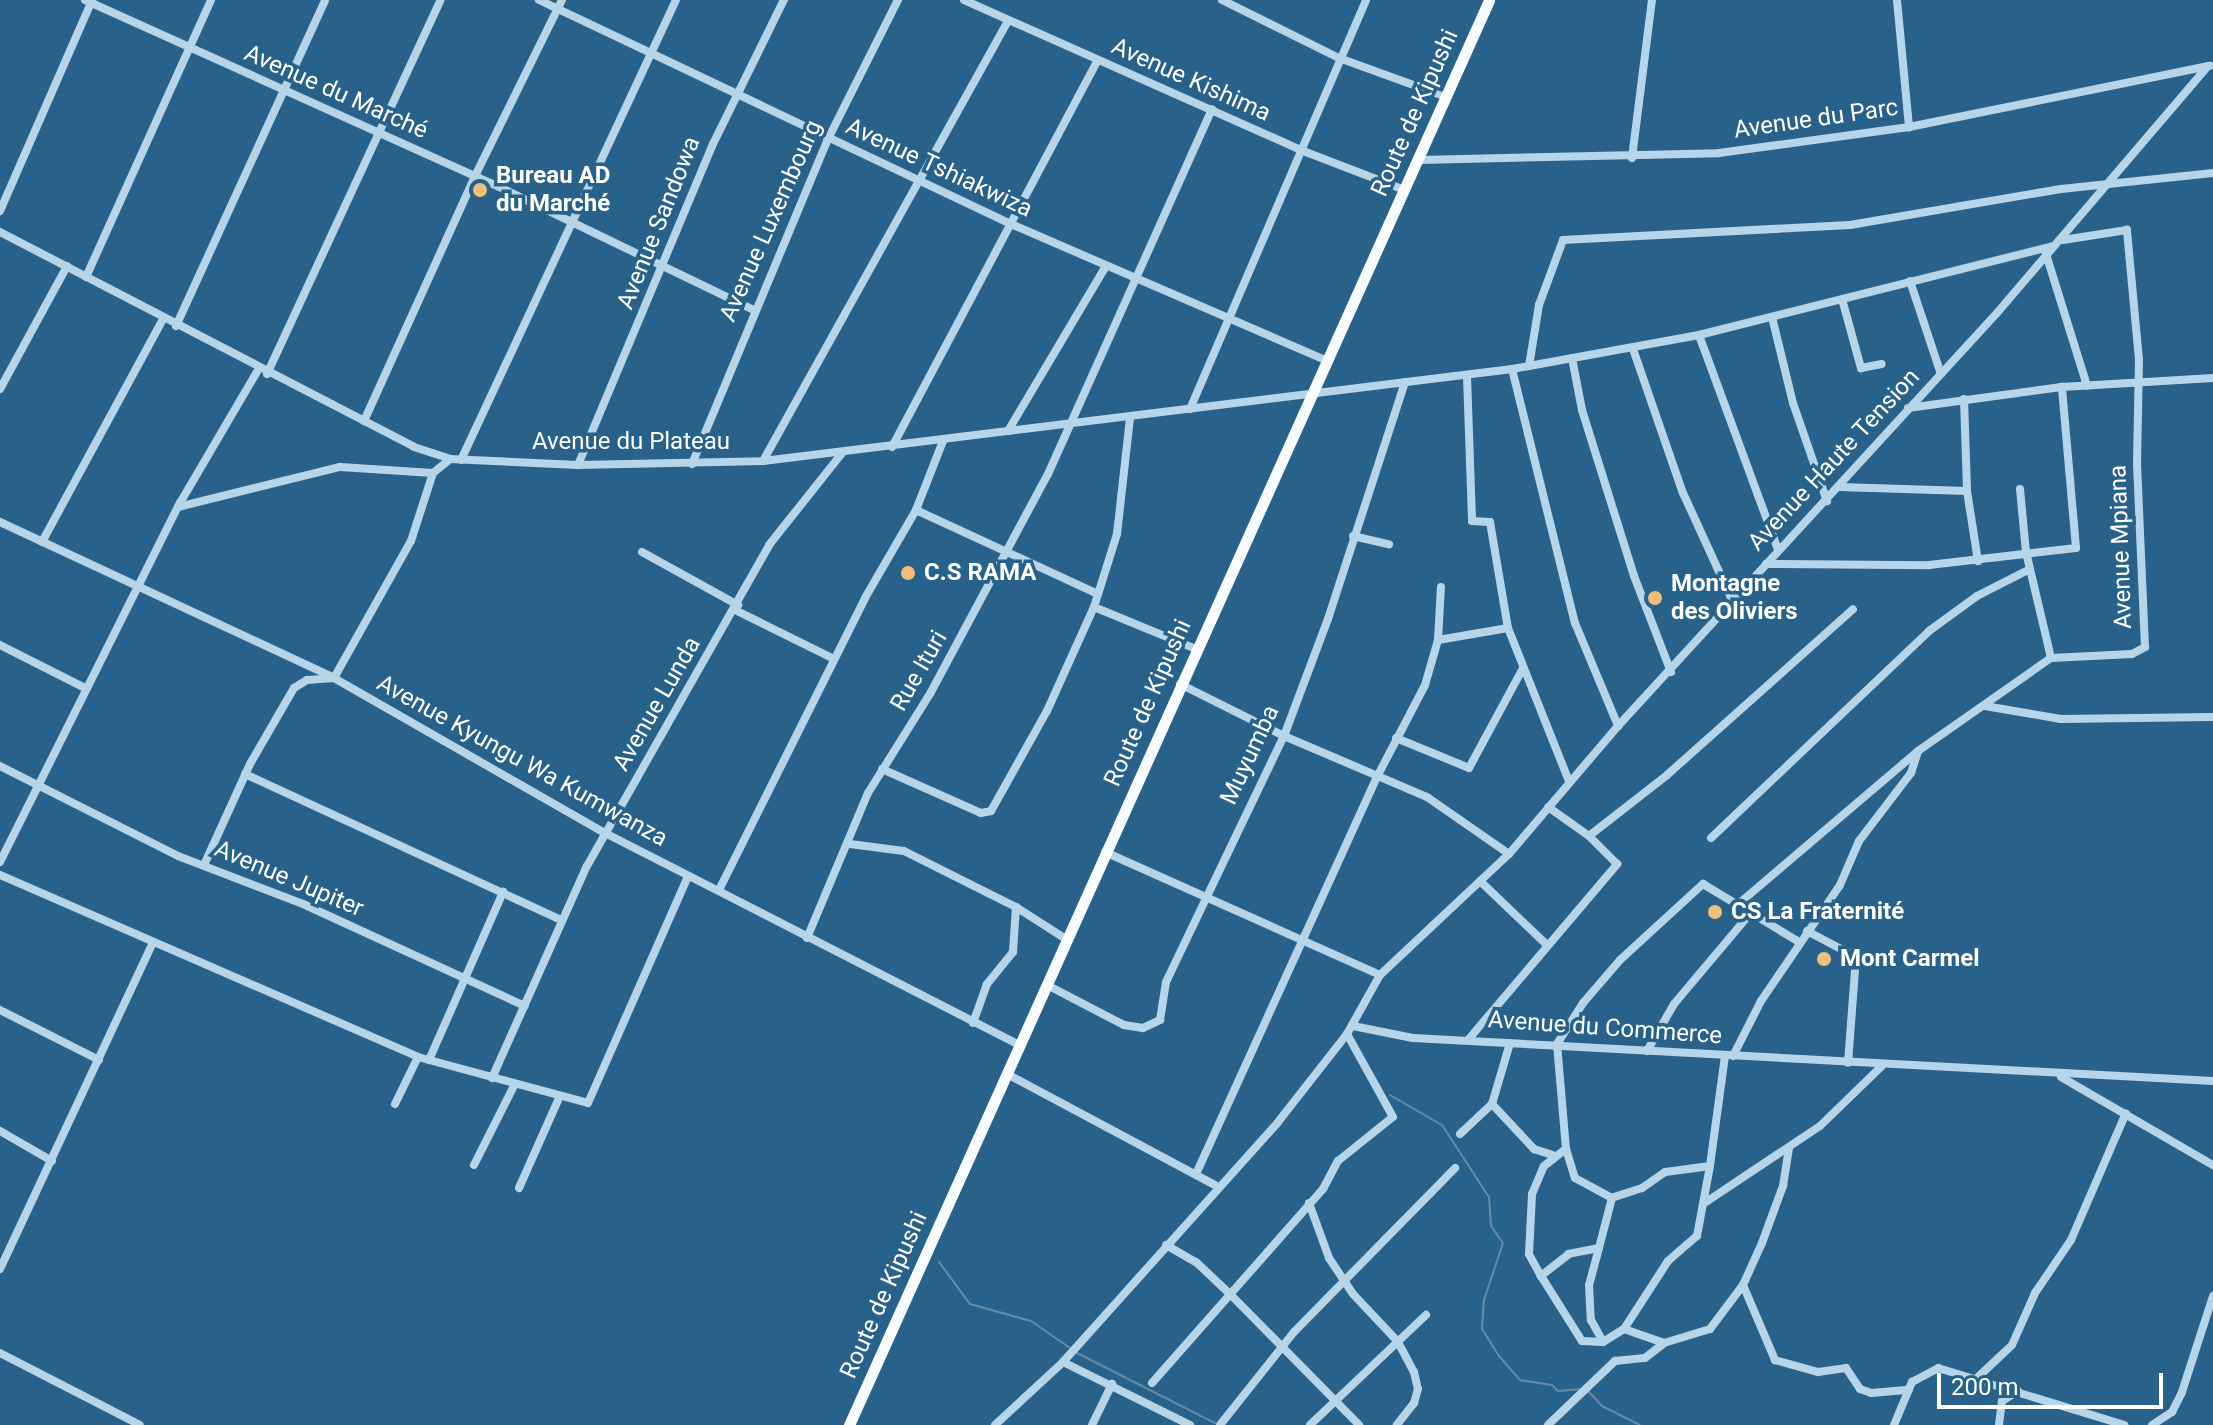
<!DOCTYPE html>
<meta charset="utf-8">
<style>
body{margin:0}
#map{position:relative;width:2213px;height:1425px;overflow:hidden;background:#28628a;font-family:Roboto,sans-serif}
div>[style]{position:absolute}
[style*='--x']{left:calc(var(--x)*1px);top:calc(var(--y)*1px);width:calc(var(--w)*1px);rotate:calc(var(--a)*1deg)}
.stream>*{height:2px;margin:-1px;padding:0 1px;transform-origin:1px;border-radius:1px;background:#658aa5}
.minor>*{height:8px;margin:-4px;padding:0 4px;transform-origin:4px;border-radius:4px;background:#b7d5e9}
.major>*{height:11px;margin:-5.5px;padding:0 5.5px;transform-origin:5.5px;border-radius:5.5px;background:#f9fcfe}
.dots>*{width:22px;height:22px;translate:-50% -50%;box-sizing:border-box;border:4px solid #28628a;border-radius:50%}
span{translate:-50% -50%;white-space:nowrap;text-align:center;line-height:1.15;-webkit-text-stroke:7px #28628a;paint-order:stroke}
.street-label{font-size:24px;color:#fff}
.poi-label{font-size:24px;color:#fff;font-weight:700}
.left{translate:0 -50%;text-align:left}
.scale{position:absolute;left:1937px;top:1373px;width:226px;height:36px;box-sizing:border-box;border:4px solid #fff;border-top:0;padding-left:10px;font-size:24px;line-height:28px;white-space:nowrap;color:#fff;-webkit-text-stroke:6px #28628a;paint-order:stroke}
</style>
<div id="map">
<div class="stream">
<div style="--x:1390;--y:1095;--w:60;--a:30"></div>
<div style="--x:1442;--y:1125;--w:86;--a:56.9"></div>
<div style="--x:1489;--y:1197;--w:29;--a:86"></div>
<div style="--x:1491;--y:1226;--w:21;--a:55"></div>
<div style="--x:1503;--y:1243;--w:60;--a:108.4"></div>
<div style="--x:1484;--y:1300;--w:29;--a:94"></div>
<div style="--x:1482;--y:1329;--w:32;--a:58"></div>
<div style="--x:1499;--y:1356;--w:32;--a:49"></div>
<div style="--x:1520;--y:1380;--w:32;--a:9"></div>
<div style="--x:1552;--y:1385;--w:8;--a:45"></div>
<div style="--x:1558;--y:1391;--w:24;--a:-5"></div>
<div style="--x:939;--y:1262;--w:52;--a:53.6"></div>
<div style="--x:970;--y:1304;--w:63;--a:15.6"></div>
<div style="--x:1031;--y:1321;--w:47;--a:34.7"></div>
<div style="--x:1075;--y:1352;--w:157;--a:26.9"></div>
<div style="--x:1588;--y:1391;--w:21;--a:47"></div>
<div style="--x:1602;--y:1406;--w:42;--a:26.6"></div>
</div>
<div class="minor">
<div style="--x:85;--y:0;--w:448;--a:24.3"></div>
<div style="--x:493;--y:184;--w:290;--a:25.8"></div>
<div style="--x:539;--y:0;--w:522;--a:25.39"></div>
<div style="--x:1011;--y:224;--w:344;--a:23.4"></div>
<div style="--x:964;--y:0;--w:366;--a:24"></div>
<div style="--x:1298;--y:149;--w:115;--a:21"></div>
<div style="--x:1222;--y:0;--w:131;--a:26.4"></div>
<div style="--x:1339;--y:58;--w:115;--a:19.9"></div>
<div style="--x:1897;--y:0;--w:128;--a:84.6"></div>
<div style="--x:1632;--y:158;--w:159;--a:-82.8"></div>
<div style="--x:1418;--y:160;--w:301;--a:-1.3"></div>
<div style="--x:1719;--y:153;--w:192;--a:-7.8"></div>
<div style="--x:1909;--y:127;--w:307;--a:-11.5"></div>
<div style="--x:0;--y:211;--w:230;--a:-66.4"></div>
<div style="--x:0;--y:232;--w:466;--a:27.4"></div>
<div style="--x:414;--y:447;--w:38;--a:18"></div>
<div style="--x:450;--y:459;--w:128;--a:2.7"></div>
<div style="--x:578;--y:465;--w:185;--a:-1.2"></div>
<div style="--x:763;--y:461;--w:755;--a:-7"></div>
<div style="--x:1512;--y:369;--w:190;--a:-10.3"></div>
<div style="--x:1699;--y:335;--w:365;--a:-14.1"></div>
<div style="--x:2046;--y:254;--w:138;--a:72.7"></div>
<div style="--x:86;--y:277;--w:304;--a:-65.7"></div>
<div style="--x:1910;--y:281;--w:98;--a:71.6"></div>
<div style="--x:1842;--y:299;--w:72;--a:74.6"></div>
<div style="--x:1861;--y:368;--w:21;--a:-11"></div>
<div style="--x:1772;--y:317;--w:89;--a:76.3"></div>
<div style="--x:1793;--y:403;--w:104;--a:70.9"></div>
<div style="--x:176;--y:326;--w:358;--a:-65.4"></div>
<div style="--x:1699;--y:335;--w:229;--a:69.8"></div>
<div style="--x:1633;--y:349;--w:152;--a:70.9"></div>
<div style="--x:1683;--y:493;--w:118;--a:65.4"></div>
<div style="--x:1572;--y:358;--w:53;--a:79.1"></div>
<div style="--x:1582;--y:410;--w:174;--a:72.6"></div>
<div style="--x:1634;--y:576;--w:103;--a:68.9"></div>
<div style="--x:1529;--y:366;--w:62;--a:-80.7"></div>
<div style="--x:1539;--y:305;--w:69;--a:-69.7"></div>
<div style="--x:1563;--y:240;--w:287;--a:-3"></div>
<div style="--x:1850;--y:225;--w:214;--a:-9.7"></div>
<div style="--x:2061;--y:189;--w:153;--a:-6"></div>
<div style="--x:1512;--y:369;--w:262;--a:76.1"></div>
<div style="--x:1575;--y:623;--w:112;--a:67.3"></div>
<div style="--x:267;--y:374;--w:412;--a:-65.1"></div>
<div style="--x:1467;--y:376;--w:145;--a:88"></div>
<div style="--x:1472;--y:521;--w:18;--a:3"></div>
<div style="--x:1490;--y:522;--w:108;--a:80.4"></div>
<div style="--x:1508;--y:628;--w:165;--a:68.3"></div>
<div style="--x:0;--y:389;--w:140;--a:-61.4"></div>
<div style="--x:1964;--y:399;--w:92;--a:88.1"></div>
<div style="--x:1967;--y:491;--w:71;--a:81.1"></div>
<div style="--x:1908;--y:408;--w:155;--a:-7.8"></div>
<div style="--x:2062;--y:387;--w:151;--a:-3.4"></div>
<div style="--x:1190;--y:409;--w:445;--a:-66.7"></div>
<div style="--x:364;--y:421;--w:269;--a:-65.6"></div>
<div style="--x:475;--y:176;--w:196;--a:-63.7"></div>
<div style="--x:1008;--y:431;--w:192;--a:-59.3"></div>
<div style="--x:943;--y:441;--w:74;--a:111.4"></div>
<div style="--x:916;--y:510;--w:200;--a:24.8"></div>
<div style="--x:892;--y:447;--w:438;--a:-62"></div>
<div style="--x:461;--y:460;--w:508;--a:-64.95"></div>
<div style="--x:763;--y:461;--w:504;--a:-60.89"></div>
<div style="--x:692;--y:464;--w:352;--a:-67.3"></div>
<div style="--x:828;--y:139;--w:156;--a:-63.3"></div>
<div style="--x:578;--y:465;--w:348;--a:-67.2"></div>
<div style="--x:713;--y:144;--w:161;--a:-63.8"></div>
<div style="--x:1839;--y:487;--w:128;--a:1.8"></div>
<div style="--x:2020;--y:489;--w:63;--a:84.6"></div>
<div style="--x:2026;--y:552;--w:109;--a:76.7"></div>
<div style="--x:178;--y:507;--w:167;--a:-13.9"></div>
<div style="--x:340;--y:467;--w:93;--a:3.7"></div>
<div style="--x:0;--y:522;--w:369;--a:25"></div>
<div style="--x:334;--y:678;--w:312;--a:29.8"></div>
<div style="--x:605;--y:833;--w:466;--a:27.1"></div>
<div style="--x:1353;--y:536;--w:37;--a:13"></div>
<div style="--x:42;--y:542;--w:254;--a:-61.5"></div>
<div style="--x:642;--y:552;--w:110;--a:28.9"></div>
<div style="--x:1766;--y:564;--w:163;--a:0.4"></div>
<div style="--x:1929;--y:565;--w:148;--a:-6.6"></div>
<div style="--x:2076;--y:548;--w:162;--a:-95"></div>
<div style="--x:1094;--y:607;--w:77;--a:-72.5"></div>
<div style="--x:1117;--y:534;--w:117;--a:-83.6"></div>
<div style="--x:735;--y:610;--w:110;--a:26.3"></div>
<div style="--x:1438;--y:640;--w:71;--a:-9.7"></div>
<div style="--x:0;--y:645;--w:95;--a:26.8"></div>
<div style="--x:1180;--y:684;--w:116;--a:26.6"></div>
<div style="--x:1284;--y:736;--w:155;--a:23.1"></div>
<div style="--x:1427;--y:797;--w:100;--a:34.8"></div>
<div style="--x:1985;--y:706;--w:77;--a:9.7"></div>
<div style="--x:2061;--y:719;--w:152;--a:-0.8"></div>
<div style="--x:1396;--y:738;--w:79;--a:22.3"></div>
<div style="--x:1469;--y:768;--w:111;--a:-61.6"></div>
<div style="--x:0;--y:766;--w:199;--a:26.8"></div>
<div style="--x:178;--y:856;--w:134;--a:21"></div>
<div style="--x:303;--y:904;--w:244;--a:24.7"></div>
<div style="--x:882;--y:769;--w:108;--a:24"></div>
<div style="--x:981;--y:813;--w:10;--a:-11"></div>
<div style="--x:991;--y:811;--w:115;--a:-60.8"></div>
<div style="--x:1047;--y:711;--w:114;--a:-65.7"></div>
<div style="--x:1094;--y:607;--w:110;--a:22.4"></div>
<div style="--x:245;--y:774;--w:348;--a:24.8"></div>
<div style="--x:1589;--y:836;--w:99;--a:-38"></div>
<div style="--x:1667;--y:775;--w:249;--a:-41.7"></div>
<div style="--x:1711;--y:838;--w:301;--a:-43.5"></div>
<div style="--x:1929;--y:631;--w:59;--a:-36.1"></div>
<div style="--x:1977;--y:596;--w:59;--a:-27"></div>
<div style="--x:850;--y:844;--w:54;--a:7.4"></div>
<div style="--x:904;--y:851;--w:125;--a:26.6"></div>
<div style="--x:1016;--y:907;--w:59;--a:32.6"></div>
<div style="--x:1105;--y:852;--w:301;--a:24.1"></div>
<div style="--x:0;--y:862;--w:402;--a:-63.4"></div>
<div style="--x:180;--y:503;--w:154;--a:-59.6"></div>
<div style="--x:204;--y:865;--w:111;--a:-65.5"></div>
<div style="--x:250;--y:764;--w:88;--a:-59.9"></div>
<div style="--x:294;--y:688;--w:15;--a:-32"></div>
<div style="--x:307;--y:680;--w:27;--a:-4"></div>
<div style="--x:334;--y:678;--w:157;--a:-60.7"></div>
<div style="--x:411;--y:541;--w:71;--a:-72.1"></div>
<div style="--x:433;--y:473;--w:22;--a:-39"></div>
<div style="--x:0;--y:875;--w:456;--a:23.5"></div>
<div style="--x:418;--y:1057;--w:176;--a:15.1"></div>
<div style="--x:588;--y:1103;--w:248;--a:-66.2"></div>
<div style="--x:1480;--y:881;--w:93;--a:43.7"></div>
<div style="--x:719;--y:890;--w:326;--a:-63.4"></div>
<div style="--x:865;--y:598;--w:102;--a:-59.9"></div>
<div style="--x:1736;--y:906;--w:239;--a:-40.4"></div>
<div style="--x:1807;--y:931;--w:55;--a:28"></div>
<div style="--x:1856;--y:957;--w:106;--a:94.3"></div>
<div style="--x:807;--y:938;--w:157;--a:-67.2"></div>
<div style="--x:868;--y:793;--w:119;--a:-58"></div>
<div style="--x:931;--y:692;--w:247;--a:-61.8"></div>
<div style="--x:1048;--y:474;--w:400;--a:-65.8"></div>
<div style="--x:1047;--y:985;--w:87;--a:27.5"></div>
<div style="--x:1124;--y:1025;--w:19;--a:9"></div>
<div style="--x:1143;--y:1028;--w:19;--a:-25"></div>
<div style="--x:1160;--y:1020;--w:38;--a:-81"></div>
<div style="--x:1166;--y:982;--w:273;--a:-64.4"></div>
<div style="--x:1284;--y:736;--w:125;--a:-69.4"></div>
<div style="--x:1328;--y:619;--w:249;--a:-72"></div>
<div style="--x:0;--y:1010;--w:111;--a:26.8"></div>
<div style="--x:973;--y:1023;--w:41;--a:-70.3"></div>
<div style="--x:987;--y:984;--w:41;--a:-50.9"></div>
<div style="--x:1013;--y:952;--w:45;--a:-86.2"></div>
<div style="--x:1353;--y:1026;--w:61;--a:11.3"></div>
<div style="--x:1413;--y:1038;--w:801;--a:3.08"></div>
<div style="--x:1468;--y:1040;--w:231;--a:-49.7"></div>
<div style="--x:1617;--y:864;--w:40;--a:-135"></div>
<div style="--x:1589;--y:836;--w:50;--a:-144.7"></div>
<div style="--x:1510;--y:1043;--w:64;--a:106.4"></div>
<div style="--x:1492;--y:1104;--w:62;--a:47"></div>
<div style="--x:1534;--y:1149;--w:19;--a:18"></div>
<div style="--x:1647;--y:1051;--w:54;--a:-60.1"></div>
<div style="--x:1674;--y:1004;--w:116;--a:-49.9"></div>
<div style="--x:1725;--y:1056;--w:111;--a:97.8"></div>
<div style="--x:1710;--y:1166;--w:45;--a:172.4"></div>
<div style="--x:1665;--y:1172;--w:28;--a:145"></div>
<div style="--x:1642;--y:1188;--w:32;--a:162"></div>
<div style="--x:1612;--y:1198;--w:52;--a:104.6"></div>
<div style="--x:1599;--y:1248;--w:31;--a:169"></div>
<div style="--x:1569;--y:1254;--w:36;--a:142"></div>
<div style="--x:1541;--y:1276;--w:25;--a:-119"></div>
<div style="--x:1529;--y:1254;--w:60;--a:-87.1"></div>
<div style="--x:1532;--y:1194;--w:30;--a:-67"></div>
<div style="--x:1544;--y:1166;--w:28;--a:-38"></div>
<div style="--x:1566;--y:1149;--w:105;--a:-94.9"></div>
<div style="--x:1557;--y:1044;--w:49;--a:-57.6"></div>
<div style="--x:1583;--y:1003;--w:57;--a:-49.3"></div>
<div style="--x:1620;--y:960;--w:113;--a:-42.5"></div>
<div style="--x:1703;--y:884;--w:112;--a:31.1"></div>
<div style="--x:1733;--y:1056;--w:62;--a:-63"></div>
<div style="--x:1761;--y:1001;--w:140;--a:-55.7"></div>
<div style="--x:1840;--y:885;--w:48;--a:-66.6"></div>
<div style="--x:1859;--y:841;--w:86;--a:-52.6"></div>
<div style="--x:1911;--y:773;--w:23;--a:-72"></div>
<div style="--x:1918;--y:751;--w:162;--a:-35"></div>
<div style="--x:2051;--y:658;--w:81;--a:-2.8"></div>
<div style="--x:2132;--y:654;--w:15;--a:-28"></div>
<div style="--x:2145;--y:647;--w:183;--a:-92.5"></div>
<div style="--x:2137;--y:464;--w:104;--a:-88.9"></div>
<div style="--x:2139;--y:360;--w:131;--a:-95.3"></div>
<div style="--x:2127;--y:230;--w:65;--a:171.1"></div>
<div style="--x:429;--y:1060;--w:184;--a:-66.2"></div>
<div style="--x:1007;--y:1074;--w:238;--a:28.1"></div>
<div style="--x:2061;--y:1077;--w:176;--a:30.1"></div>
<div style="--x:492;--y:1078;--w:232;--a:-65.9"></div>
<div style="--x:587;--y:866;--w:369;--a:-60.4"></div>
<div style="--x:769;--y:545;--w:119;--a:-51.5"></div>
<div style="--x:395;--y:1104;--w:52;--a:-63.9"></div>
<div style="--x:0;--y:1131;--w:60;--a:30"></div>
<div style="--x:1460;--y:1134;--w:44;--a:-43.2"></div>
<div style="--x:1566;--y:1149;--w:30;--a:73"></div>
<div style="--x:1575;--y:1178;--w:42;--a:28.4"></div>
<div style="--x:474;--y:1165;--w:91;--a:-63.2"></div>
<div style="--x:1196;--y:1174;--w:439;--a:-65.5"></div>
<div style="--x:1378;--y:775;--w:102;--a:-62.4"></div>
<div style="--x:1425;--y:685;--w:47;--a:-73.9"></div>
<div style="--x:1438;--y:640;--w:53;--a:-86.8"></div>
<div style="--x:519;--y:1188;--w:101;--a:-66"></div>
<div style="--x:1706;--y:1202;--w:137;--a:-33.7"></div>
<div style="--x:1820;--y:1126;--w:86;--a:-44.1"></div>
<div style="--x:1309;--y:1203;--w:59;--a:70"></div>
<div style="--x:1329;--y:1258;--w:43;--a:56.3"></div>
<div style="--x:1353;--y:1294;--w:66;--a:46.8"></div>
<div style="--x:1398;--y:1342;--w:34;--a:62"></div>
<div style="--x:1414;--y:1372;--w:17;--a:77"></div>
<div style="--x:1418;--y:1389;--w:15;--a:106"></div>
<div style="--x:1414;--y:1403;--w:28;--a:128"></div>
<div style="--x:1166;--y:1245;--w:34;--a:30"></div>
<div style="--x:1196;--y:1262;--w:47;--a:43.3"></div>
<div style="--x:1230;--y:1294;--w:184;--a:45.4"></div>
<div style="--x:1599;--y:1248;--w:38;--a:105"></div>
<div style="--x:1589;--y:1285;--w:35;--a:87"></div>
<div style="--x:1591;--y:1320;--w:25;--a:61"></div>
<div style="--x:0;--y:1269;--w:361;--a:-64.9"></div>
<div style="--x:1541;--y:1276;--w:77;--a:57.8"></div>
<div style="--x:1582;--y:1341;--w:21;--a:3"></div>
<div style="--x:1603;--y:1342;--w:25;--a:-32"></div>
<div style="--x:1624;--y:1329;--w:81;--a:-57.1"></div>
<div style="--x:1668;--y:1261;--w:38;--a:-41"></div>
<div style="--x:1697;--y:1236;--w:71;--a:-79.5"></div>
<div style="--x:1743;--y:1285;--w:82;--a:66.9"></div>
<div style="--x:1775;--y:1360;--w:45;--a:15.6"></div>
<div style="--x:1818;--y:1372;--w:28;--a:-8"></div>
<div style="--x:1846;--y:1368;--w:25;--a:56"></div>
<div style="--x:1860;--y:1389;--w:12;--a:20"></div>
<div style="--x:1871;--y:1393;--w:38;--a:-5"></div>
<div style="--x:1624;--y:1329;--w:42;--a:19.3"></div>
<div style="--x:0;--y:1353;--w:157;--a:27.2"></div>
<div style="--x:1063;--y:1362;--w:142;--a:26.4"></div>
<div style="--x:1977;--y:1378;--w:48;--a:-43.3"></div>
<div style="--x:2012;--y:1345;--w:57;--a:-66.1"></div>
<div style="--x:2035;--y:1293;--w:64;--a:-55.8"></div>
<div style="--x:2071;--y:1240;--w:138;--a:-66.6"></div>
<div style="--x:1152;--y:1383;--w:259;--a:-48.6"></div>
<div style="--x:1323;--y:1189;--w:32;--a:-62"></div>
<div style="--x:1338;--y:1161;--w:70;--a:-38.7"></div>
<div style="--x:1393;--y:1117;--w:95;--a:-119"></div>
<div style="--x:995;--y:1425;--w:93;--a:-42.8"></div>
<div style="--x:1063;--y:1362;--w:322;--a:-48.1"></div>
<div style="--x:1278;--y:1122;--w:112;--a:-51.9"></div>
<div style="--x:1347;--y:1034;--w:68;--a:-60.8"></div>
<div style="--x:1380;--y:975;--w:177;--a:-43.2"></div>
<div style="--x:1509;--y:854;--w:168;--a:-49.6"></div>
<div style="--x:1618;--y:726;--w:561;--a:-47.46"></div>
<div style="--x:1997;--y:313;--w:325;--a:-49.5"></div>
<div style="--x:1092;--y:1425;--w:46;--a:-64"></div>
<div style="--x:1220;--y:1425;--w:119;--a:-51.5"></div>
<div style="--x:1294;--y:1332;--w:230;--a:-45.5"></div>
<div style="--x:1310;--y:1425;--w:160;--a:-43.5"></div>
<div style="--x:1548;--y:1425;--w:93;--a:-43.7"></div>
<div style="--x:1615;--y:1361;--w:30;--a:-6"></div>
<div style="--x:1645;--y:1358;--w:24;--a:-38"></div>
<div style="--x:1664;--y:1343;--w:48;--a:-16.9"></div>
<div style="--x:1710;--y:1329;--w:55;--a:-53.1"></div>
<div style="--x:1743;--y:1285;--w:46;--a:-65.7"></div>
<div style="--x:1762;--y:1243;--w:61;--a:-69.8"></div>
<div style="--x:1783;--y:1186;--w:39;--a:-81"></div>
<div style="--x:1894;--y:1425;--w:47;--a:-67.3"></div>
<div style="--x:1912;--y:1382;--w:30;--a:-28"></div>
<div style="--x:1938;--y:1368;--w:195;--a:17"></div>
<div style="--x:1999;--y:1425;--w:24;--a:-83"></div>
<div style="--x:2002;--y:1401;--w:19;--a:-32"></div>
<div style="--x:2152;--y:1425;--w:24;--a:-33"></div>
<div style="--x:2172;--y:1412;--w:22;--a:-63"></div>
<div style="--x:2182;--y:1392;--w:101;--a:-72.1"></div>
</div>
<div class="major">
<div style="--x:849;--y:1425;--w:1562;--a:-65.81"></div>
</div>
<div class="dots">
<div style="left:480px;top:190px;background:#f1be7d"></div>
<div style="left:908px;top:573px;background:#f1be7d"></div>
<div style="left:1655px;top:598px;background:#f1be7d"></div>
<div style="left:1715px;top:912px;background:#f1be7d"></div>
<div style="left:1824px;top:959px;background:#f1be7d"></div>
</div>
<div class="street-label">
<span style="left:1191px;top:80px;rotate:24deg">Avenue Kishima</span>
<span style="left:336px;top:92px;rotate:24deg">Avenue du Marché</span>
<span style="left:1415px;top:113px;rotate:-66deg">Route de Kipushi</span>
<span style="left:1816px;top:119px;rotate:-8deg">Avenue du Parc</span>
<span style="left:939px;top:168px;rotate:25deg">Avenue Tshiakwiza</span>
<span style="left:771px;top:221px;rotate:-66deg">Avenue Luxembourg</span>
<span style="left:659px;top:223px;rotate:-68deg">Avenue Sandowa</span>
<span style="left:631px;top:442px">Avenue du Plateau</span>
<span style="left:1834px;top:460px;rotate:-47deg">Avenue Haute Tension</span>
<span style="left:2121px;top:547px;rotate:-92deg">Avenue Mpiana</span>
<span style="left:919px;top:671px;rotate:-60deg">Rue Ituri</span>
<span style="left:1148px;top:703px;rotate:-66deg">Route de Kipushi</span>
<span style="left:657px;top:704px;rotate:-60deg">Avenue Lunda</span>
<span style="left:1250px;top:755px;rotate:-65deg">Muyumba</span>
<span style="left:522px;top:761px;rotate:29deg">Avenue Kyungu Wa Kumwanza</span>
<span style="left:289px;top:879px;rotate:23deg">Avenue Jupiter</span>
<span style="left:1605px;top:1028px;rotate:4deg">Avenue du Commerce</span>
<span style="left:884px;top:1295px;rotate:-66deg">Route de Kipushi</span>
</div>
<div class="poi-label">
<span class="left" style="left:496px;top:190px">Bureau AD<br>du Marché</span>
<span class="left" style="left:924px;top:573px">C.S RAMA</span>
<span class="left" style="left:1671px;top:598px">Montagne<br>des Oliviers</span>
<span class="left" style="left:1731px;top:912px">CS La Fraternité</span>
<span class="left" style="left:1840px;top:959px">Mont Carmel</span>
</div>
<div class="scale">200 m</div>
</div>
